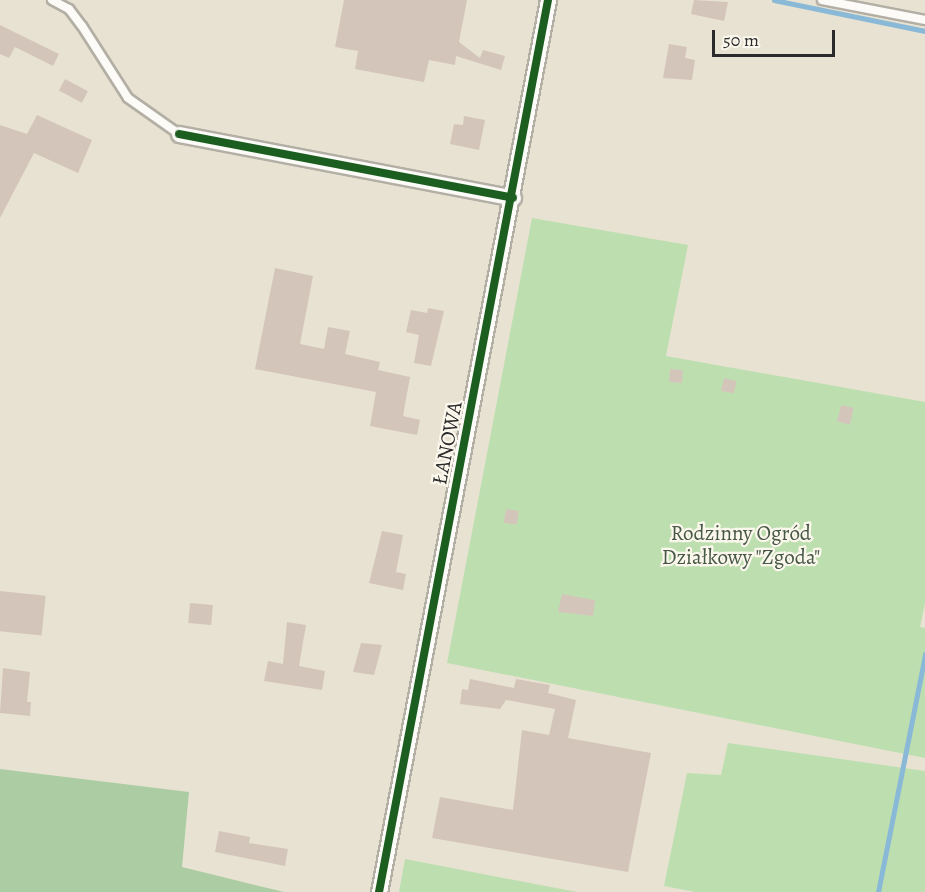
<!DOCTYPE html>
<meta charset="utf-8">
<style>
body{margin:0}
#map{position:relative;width:925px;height:892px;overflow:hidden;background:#e8e2d2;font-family:Alegreya,serif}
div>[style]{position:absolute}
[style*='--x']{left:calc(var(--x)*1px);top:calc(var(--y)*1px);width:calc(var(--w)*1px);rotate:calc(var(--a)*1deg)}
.green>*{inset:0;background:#bddfb0}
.forest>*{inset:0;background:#accda4}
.stream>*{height:5px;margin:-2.5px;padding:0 2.5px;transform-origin:2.5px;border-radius:2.5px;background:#89b9d6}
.building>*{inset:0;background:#d4c5ba;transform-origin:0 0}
.roads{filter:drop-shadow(2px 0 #b3afa5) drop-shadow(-2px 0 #b3afa5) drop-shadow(0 2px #b3afa5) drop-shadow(0 -2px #b3afa5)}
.service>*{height:8px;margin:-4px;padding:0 4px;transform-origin:4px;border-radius:4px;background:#fcfbf8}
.minor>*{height:15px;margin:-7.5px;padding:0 7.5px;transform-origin:7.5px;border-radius:7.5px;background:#fcfbf8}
.cycleway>*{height:8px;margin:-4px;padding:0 4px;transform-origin:4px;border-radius:4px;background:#1b5e20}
span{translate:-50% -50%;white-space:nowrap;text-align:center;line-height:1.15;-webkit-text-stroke:4.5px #fbf7ec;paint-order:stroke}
.street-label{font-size:21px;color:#2b2b2b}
.park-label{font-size:21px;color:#465846}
.scale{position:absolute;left:712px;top:30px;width:123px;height:27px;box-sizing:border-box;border:3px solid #2b2b2b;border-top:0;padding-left:8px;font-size:18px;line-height:21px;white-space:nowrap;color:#2b2b2b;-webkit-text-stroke:4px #fbf7ec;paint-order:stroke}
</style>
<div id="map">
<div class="green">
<div style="clip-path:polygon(532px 218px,688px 245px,666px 356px,925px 402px,925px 603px,920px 627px,925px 628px,925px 758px,447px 663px)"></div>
<div style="clip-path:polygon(728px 743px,925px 771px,925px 892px,695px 892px,664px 886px,687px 773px,721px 775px)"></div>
<div style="clip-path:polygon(405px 859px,577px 892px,399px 892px)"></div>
</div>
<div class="forest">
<div style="clip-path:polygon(0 769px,189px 792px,182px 867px,284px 892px,0 892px)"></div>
</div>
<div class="stream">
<div style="--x:774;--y:0;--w:154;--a:11.6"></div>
<div style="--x:878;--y:892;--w:243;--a:-78.8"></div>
</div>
<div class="building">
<div style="clip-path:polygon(344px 0,467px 0,459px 42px,480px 58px,483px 50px,505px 56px,501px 70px,456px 56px,455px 65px,429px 60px,424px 82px,355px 69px,358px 51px,335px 47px)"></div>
<div style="clip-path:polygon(694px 0,728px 2px,724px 21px,691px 14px)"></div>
<div style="clip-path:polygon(0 25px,59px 54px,53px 66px,15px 47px,9px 58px,0 54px)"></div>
<div style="clip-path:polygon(669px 44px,687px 47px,685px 58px,695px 60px,692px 80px,663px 78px)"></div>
<div style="left:65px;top:79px;width:26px;height:13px;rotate:28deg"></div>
<div style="clip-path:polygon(37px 115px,92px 140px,78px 173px,34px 153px,0 218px,0 125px,27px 134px)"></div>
<div style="clip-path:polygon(464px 116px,485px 120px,479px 150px,450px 144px,454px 124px,463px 125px)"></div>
<div style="clip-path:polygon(275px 268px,313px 276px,300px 344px,324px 349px,328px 327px,350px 331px,345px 354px,380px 362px,378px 370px,410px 377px,403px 416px,420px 420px,417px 435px,370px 426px,376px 392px,255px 369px)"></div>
<div style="clip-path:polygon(428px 308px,444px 311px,431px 366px,414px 363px,419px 335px,406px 332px,411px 310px,427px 313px)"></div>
<div style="left:670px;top:369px;width:13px;height:13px;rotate:4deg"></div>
<div style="left:724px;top:378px;width:13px;height:13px;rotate:13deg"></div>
<div style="left:841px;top:405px;width:13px;height:17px;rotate:13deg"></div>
<div style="left:506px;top:509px;width:13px;height:14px;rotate:9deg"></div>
<div style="clip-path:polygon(382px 531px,403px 535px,396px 572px,406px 574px,403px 590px,369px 583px)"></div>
<div style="left:0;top:591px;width:46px;height:40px;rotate:6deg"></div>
<div style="clip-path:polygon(562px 594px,595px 600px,593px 616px,558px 612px)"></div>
<div style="left:190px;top:603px;width:23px;height:20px;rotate:5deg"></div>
<div style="clip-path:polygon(287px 622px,306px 625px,299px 666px,325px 671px,322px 690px,264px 681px,268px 661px,283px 664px)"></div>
<div style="clip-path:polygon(361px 643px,382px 645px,374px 675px,353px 672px)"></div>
<div style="clip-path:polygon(3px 668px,30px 672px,27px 702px,31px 702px,30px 716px,0 713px)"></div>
<div style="clip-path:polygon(470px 679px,514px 688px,516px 679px,550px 685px,548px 693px,576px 700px,568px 738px,651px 753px,628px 872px,432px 838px,440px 797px,513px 810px,522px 730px,549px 735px,555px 709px,506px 700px,500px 709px,460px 704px,462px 689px,468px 690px)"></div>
<div style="clip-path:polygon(219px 831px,250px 837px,249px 843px,288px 849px,285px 866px,215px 852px)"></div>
</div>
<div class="roads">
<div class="service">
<div style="--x:52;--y:0;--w:19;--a:28"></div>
<div style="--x:69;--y:9;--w:21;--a:53"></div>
<div style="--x:82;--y:26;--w:85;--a:57.4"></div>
<div style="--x:128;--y:98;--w:62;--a:35.2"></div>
<div style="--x:822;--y:0;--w:105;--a:11"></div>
</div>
<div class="minor">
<div style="--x:179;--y:134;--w:340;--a:10.8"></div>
<div style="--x:379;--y:892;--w:908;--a:-79.27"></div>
</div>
</div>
<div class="cycleway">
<div style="--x:179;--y:134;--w:340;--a:10.8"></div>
<div style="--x:379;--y:892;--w:908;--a:-79.27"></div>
</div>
<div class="street-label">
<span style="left:447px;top:443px;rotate:-79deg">ŁANOWA</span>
</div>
<div class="park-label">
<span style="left:741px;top:545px">Rodzinny Ogród<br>Działkowy "Zgoda"</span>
</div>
<div class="scale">50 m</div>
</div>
